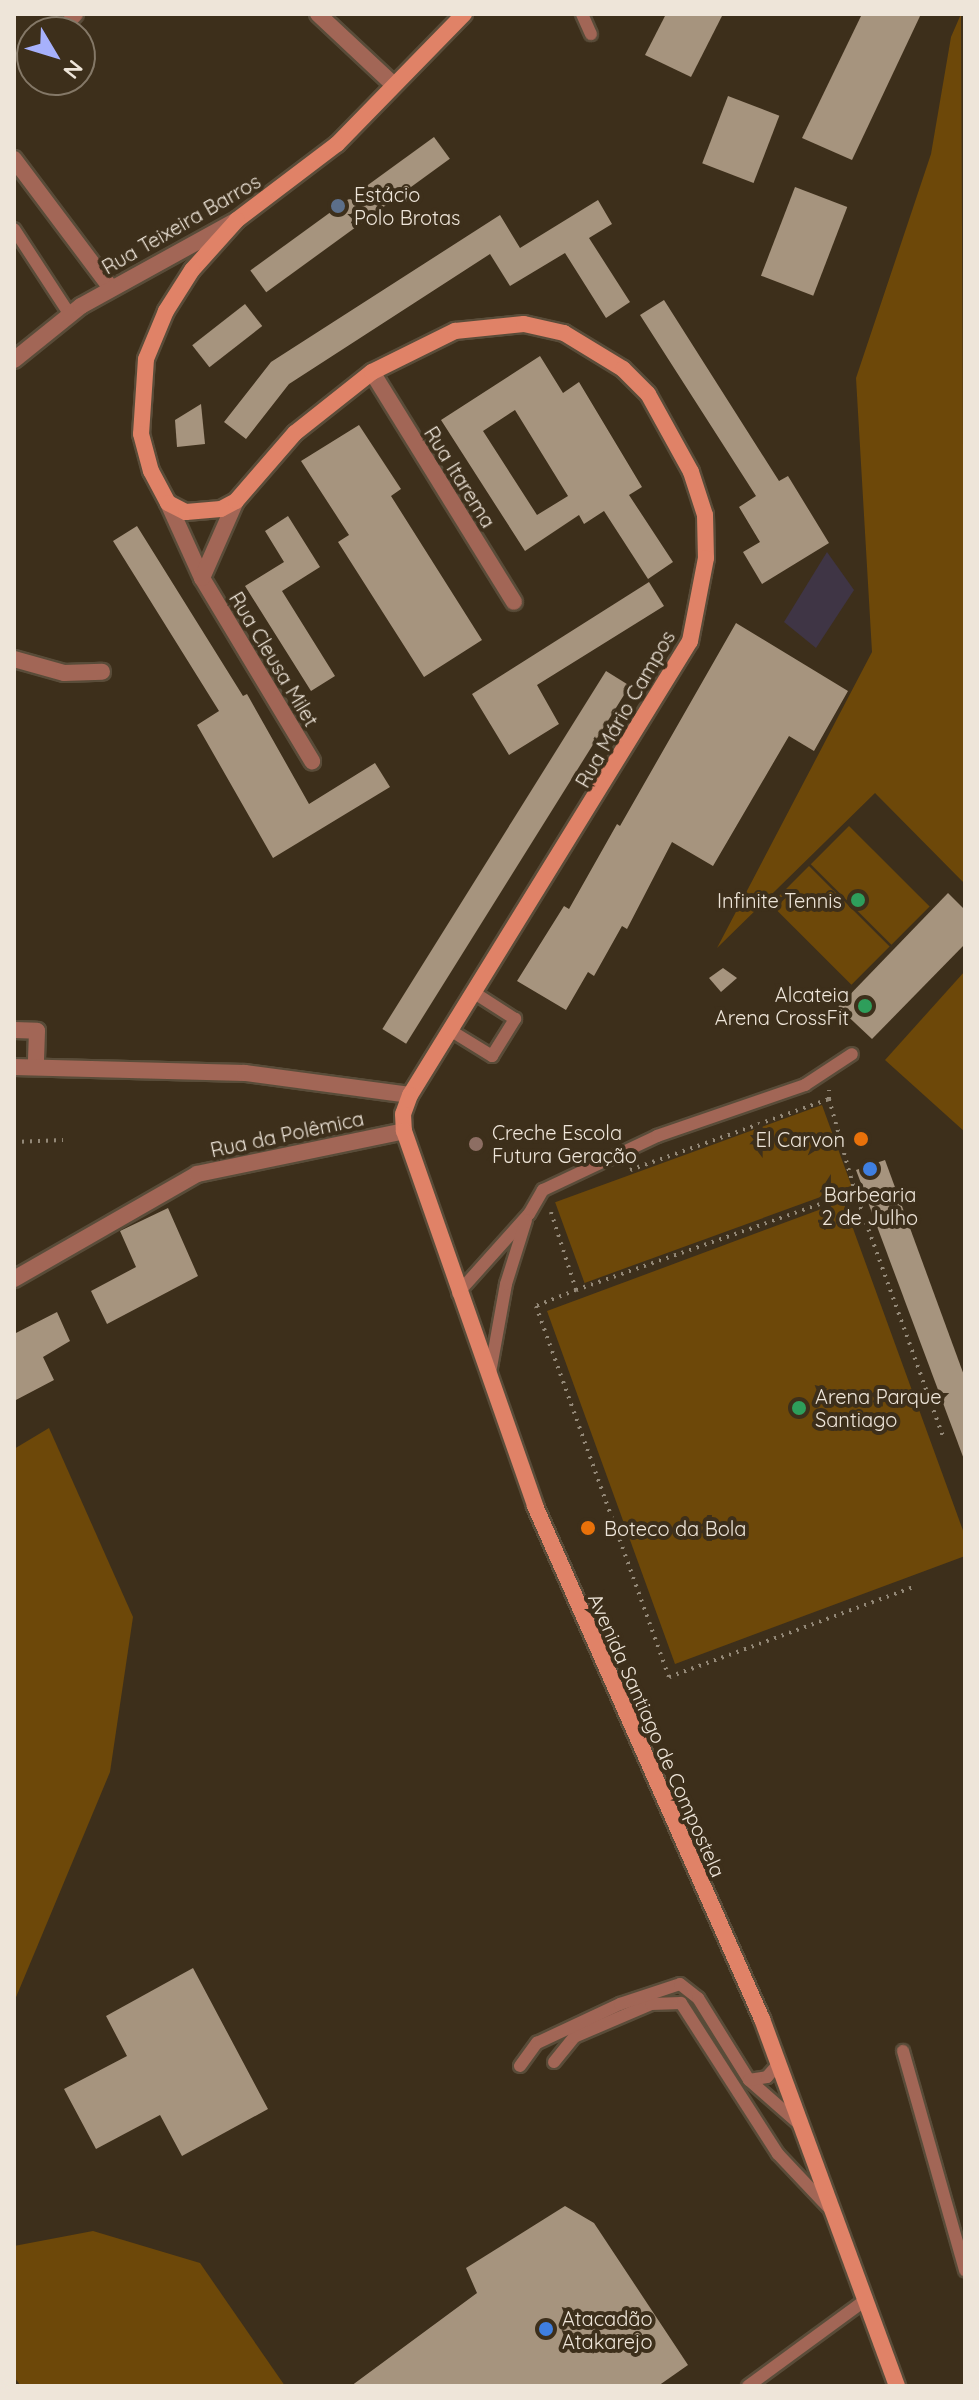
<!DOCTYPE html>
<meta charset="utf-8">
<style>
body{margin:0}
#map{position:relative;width:979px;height:2400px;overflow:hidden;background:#3d2f1b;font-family:Quicksand,sans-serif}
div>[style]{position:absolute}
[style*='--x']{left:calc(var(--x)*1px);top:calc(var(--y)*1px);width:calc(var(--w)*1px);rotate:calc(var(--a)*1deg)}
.education>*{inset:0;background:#3f3545}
.green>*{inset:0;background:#6d4809;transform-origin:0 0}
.building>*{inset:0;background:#a6947e;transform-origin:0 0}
.path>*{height:4px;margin-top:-2px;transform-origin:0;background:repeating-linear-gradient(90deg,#938877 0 2px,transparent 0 8px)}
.roads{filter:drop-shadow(2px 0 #594c39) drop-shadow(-2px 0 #594c39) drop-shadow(0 2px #594c39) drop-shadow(0 -2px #594c39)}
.service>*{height:12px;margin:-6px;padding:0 6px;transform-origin:6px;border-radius:6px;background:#a26656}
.minor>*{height:16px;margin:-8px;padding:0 8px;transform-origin:8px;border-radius:8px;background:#a26656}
.tertiary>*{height:16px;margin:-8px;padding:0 8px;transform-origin:8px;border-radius:8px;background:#a26656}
.secondary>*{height:16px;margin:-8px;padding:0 8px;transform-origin:8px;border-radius:8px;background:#e08267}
.dots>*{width:22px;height:22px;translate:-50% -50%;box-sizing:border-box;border:4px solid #3d2f1b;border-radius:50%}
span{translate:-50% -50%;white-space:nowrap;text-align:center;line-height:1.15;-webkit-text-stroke:8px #3d2f1b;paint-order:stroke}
.poi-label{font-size:20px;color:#eee5d9}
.left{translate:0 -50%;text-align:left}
.right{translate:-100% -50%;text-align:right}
.street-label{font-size:20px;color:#eee5d9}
.frame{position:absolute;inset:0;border:16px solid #eee5d9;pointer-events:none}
.north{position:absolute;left:16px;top:16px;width:80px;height:80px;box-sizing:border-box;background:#3d2f1b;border:2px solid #847867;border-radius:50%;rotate:128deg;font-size:22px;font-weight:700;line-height:32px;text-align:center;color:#eee5d9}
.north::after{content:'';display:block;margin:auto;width:28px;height:36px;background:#a7b1fc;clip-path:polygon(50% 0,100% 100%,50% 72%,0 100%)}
</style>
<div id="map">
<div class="education">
<div style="clip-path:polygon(827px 552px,854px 590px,816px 648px,784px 622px)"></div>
</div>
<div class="green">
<div style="clip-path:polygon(961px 14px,965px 884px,875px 793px,717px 948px,872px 652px,856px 378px,931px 154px,951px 37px)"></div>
<div style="left:849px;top:826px;width:114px;height:54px;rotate:45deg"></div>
<div style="left:809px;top:866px;width:114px;height:54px;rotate:45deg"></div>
<div style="clip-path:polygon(965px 971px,965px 1132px,885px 1060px)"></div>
<div style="left:822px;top:1105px;width:86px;height:284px;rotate:70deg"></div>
<div style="clip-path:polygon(843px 1201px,965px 1536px,965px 1556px,675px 1664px,547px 1311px)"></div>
<div style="clip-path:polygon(49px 1428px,133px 1617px,110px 1772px,14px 2002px,14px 1449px)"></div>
<div style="clip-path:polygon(93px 2231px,200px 2263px,285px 2386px,21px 2386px,14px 2377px,14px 2246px)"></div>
</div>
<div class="building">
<div style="clip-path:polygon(666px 14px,723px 14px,691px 77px,645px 55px)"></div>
<div style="clip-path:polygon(862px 14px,921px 14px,852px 160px,802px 138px)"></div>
<div style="left:728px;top:96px;width:55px;height:72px;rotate:21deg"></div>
<div style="left:434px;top:137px;width:27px;height:227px;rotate:54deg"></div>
<div style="left:795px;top:187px;width:56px;height:95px;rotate:21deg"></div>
<div style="clip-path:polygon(598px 200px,612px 224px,589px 238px,630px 302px,606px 318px,565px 253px,510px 286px,490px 254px,289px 384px,246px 439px,224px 422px,271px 362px,500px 215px,520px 248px)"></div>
<div style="clip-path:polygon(664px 300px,779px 481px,788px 476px,829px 543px,762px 584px,743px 552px,760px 542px,739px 507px,756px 496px,640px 315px)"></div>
<div style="left:245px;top:304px;width:28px;height:67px;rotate:52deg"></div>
<div style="clip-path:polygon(evenodd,540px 356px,563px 393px,579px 382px,642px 487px,629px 495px,673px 562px,648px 579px,604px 511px,584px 524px,579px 515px,525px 551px,441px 420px,540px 356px,515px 410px,568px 496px,537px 515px,483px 431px,515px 410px)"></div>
<div style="clip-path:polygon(201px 404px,205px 444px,177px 447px,175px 420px)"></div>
<div style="clip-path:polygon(359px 425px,401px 489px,391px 496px,482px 640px,424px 677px,338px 542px,349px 535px,301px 461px)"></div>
<div style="clip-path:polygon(288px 516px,320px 567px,282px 591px,335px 676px,311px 691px,245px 586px,284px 562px,265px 531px)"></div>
<div style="clip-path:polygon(137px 526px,243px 696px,247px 694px,309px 804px,375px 763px,390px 787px,273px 858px,197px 725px,219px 711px,113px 541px)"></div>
<div style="clip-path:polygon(649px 582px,664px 606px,537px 685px,559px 724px,509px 755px,472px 694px)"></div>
<div style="clip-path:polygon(736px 623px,848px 691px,814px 751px,789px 736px,713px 866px,672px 842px,627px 929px,622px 926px,594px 976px,588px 972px,566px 1010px,517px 981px,564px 906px,569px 909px,617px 824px,620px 826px)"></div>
<div style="left:606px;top:671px;width:28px;height:422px;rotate:32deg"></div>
<div style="clip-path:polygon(948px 893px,965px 910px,965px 944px,872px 1039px,838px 1007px)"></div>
<div style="clip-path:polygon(723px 968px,737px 978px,721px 992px,709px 978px)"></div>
<div style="clip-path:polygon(885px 1160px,965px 1378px,965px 1462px,856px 1170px)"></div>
<div style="clip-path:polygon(168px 1208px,198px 1276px,107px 1324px,91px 1291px,136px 1267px,120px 1231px)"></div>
<div style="clip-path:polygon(57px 1312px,70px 1341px,43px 1357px,54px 1380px,14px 1401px,14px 1334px)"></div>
<div style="clip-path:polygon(193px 1968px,268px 2109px,182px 2156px,160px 2115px,96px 2149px,64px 2089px,127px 2056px,106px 2016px)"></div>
<div style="clip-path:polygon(565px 2206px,594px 2223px,688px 2365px,658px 2386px,351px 2386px,477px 2293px,466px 2268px)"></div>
</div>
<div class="path">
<div style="--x:829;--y:1099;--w:97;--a:74.4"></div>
<div style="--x:14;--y:1142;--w:49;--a:-2.3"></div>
<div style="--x:630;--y:1170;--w:211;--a:-19.6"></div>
<div style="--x:829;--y:1099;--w:9;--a:-90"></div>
<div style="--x:551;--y:1212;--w:82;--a:72.2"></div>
<div style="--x:576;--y:1290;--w:296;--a:-19.4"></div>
<div style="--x:855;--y:1192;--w:263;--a:70.2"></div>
<div style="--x:576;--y:1290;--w:43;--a:158.2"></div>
<div style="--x:536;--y:1306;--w:394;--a:70.3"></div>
<div style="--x:669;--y:1677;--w:263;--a:-20.2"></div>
</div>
<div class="roads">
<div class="service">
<div style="--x:582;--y:14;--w:22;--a:66"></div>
<div style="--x:14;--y:229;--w:103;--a:56.9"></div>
<div style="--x:453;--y:1032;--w:46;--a:31.6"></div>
<div style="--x:492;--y:1056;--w:44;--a:-58.1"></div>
<div style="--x:515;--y:1019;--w:46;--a:-147.3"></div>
<div style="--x:458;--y:1293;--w:106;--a:-48.1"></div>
<div style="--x:529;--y:1214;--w:28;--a:-60"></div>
<div style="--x:543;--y:1190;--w:126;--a:-25.3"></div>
<div style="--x:657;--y:1136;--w:157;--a:-19"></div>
<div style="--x:805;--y:1085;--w:56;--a:-33.4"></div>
<div style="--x:490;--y:1373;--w:90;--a:-79.8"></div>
<div style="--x:506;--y:1284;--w:67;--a:-72.6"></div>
<div style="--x:903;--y:2051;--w:228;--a:74.2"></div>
<div style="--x:554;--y:2062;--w:32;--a:-51"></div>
<div style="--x:574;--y:2037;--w:84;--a:-23.2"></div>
<div style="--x:651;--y:2004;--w:30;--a:-2"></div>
<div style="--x:681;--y:2003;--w:179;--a:57.3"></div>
<div style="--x:778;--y:2154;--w:73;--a:46.7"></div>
<div style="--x:520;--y:2066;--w:29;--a:-54"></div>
<div style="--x:537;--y:2043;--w:92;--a:-25.2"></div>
<div style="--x:620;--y:2004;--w:63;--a:-18.4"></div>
<div style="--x:680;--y:1984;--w:23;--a:38"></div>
<div style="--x:698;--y:1998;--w:97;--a:58.1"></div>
<div style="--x:749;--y:2080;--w:67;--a:41.3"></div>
<div style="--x:749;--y:2080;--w:18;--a:-9"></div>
<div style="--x:767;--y:2077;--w:18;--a:-49"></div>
<div style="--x:748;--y:2386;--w:144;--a:-36.2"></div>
</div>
<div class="minor">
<div style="--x:318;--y:14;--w:104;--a:43.1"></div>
<div style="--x:72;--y:17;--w:4;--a:-45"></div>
<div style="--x:14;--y:159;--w:161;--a:53.1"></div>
<div style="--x:372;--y:372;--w:270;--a:58.3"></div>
<div style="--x:168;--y:503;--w:82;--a:65.6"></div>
<div style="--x:202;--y:578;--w:214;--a:59"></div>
<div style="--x:202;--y:578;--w:84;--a:-66.2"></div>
<div style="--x:14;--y:659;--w:52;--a:15.6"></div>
<div style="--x:64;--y:673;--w:38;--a:-2"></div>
<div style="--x:14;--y:1030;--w:23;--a:2"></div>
<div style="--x:37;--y:1031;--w:36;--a:92"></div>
<div style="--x:14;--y:1067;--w:231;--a:1.5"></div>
<div style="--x:245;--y:1073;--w:166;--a:7.6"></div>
<div style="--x:14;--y:1279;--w:211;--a:-29.8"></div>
<div style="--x:197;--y:1174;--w:211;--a:-11.7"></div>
</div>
<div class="tertiary">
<div style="--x:14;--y:360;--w:86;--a:-38.9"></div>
<div style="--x:81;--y:306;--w:176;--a:-28.9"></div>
</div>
<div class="secondary">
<div style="--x:464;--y:14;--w:182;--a:134.3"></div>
<div style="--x:337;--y:144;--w:126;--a:142.8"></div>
<div style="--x:237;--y:220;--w:67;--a:132"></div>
<div style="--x:192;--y:270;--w:49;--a:122.4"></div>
<div style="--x:166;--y:311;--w:52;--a:112.6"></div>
<div style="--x:146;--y:359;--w:75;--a:93.8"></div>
<div style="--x:141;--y:434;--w:38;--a:75"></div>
<div style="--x:151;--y:471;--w:36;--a:62"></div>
<div style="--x:168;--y:503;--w:20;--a:27"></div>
<div style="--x:186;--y:512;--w:35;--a:-5"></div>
<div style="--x:221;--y:509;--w:17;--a:-28"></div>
<div style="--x:236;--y:501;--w:90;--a:-49.1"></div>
<div style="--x:295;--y:433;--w:98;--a:-38.4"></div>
<div style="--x:372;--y:372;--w:93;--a:-26.3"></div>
<div style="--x:455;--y:331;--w:69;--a:-5.8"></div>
<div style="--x:524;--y:324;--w:41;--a:12.7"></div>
<div style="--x:564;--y:333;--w:69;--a:31.4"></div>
<div style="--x:623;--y:369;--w:35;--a:45"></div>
<div style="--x:648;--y:394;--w:89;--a:61.1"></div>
<div style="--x:691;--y:472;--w:45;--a:72"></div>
<div style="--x:705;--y:515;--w:43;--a:88.7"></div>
<div style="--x:706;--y:558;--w:85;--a:100.9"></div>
<div style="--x:690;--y:641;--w:533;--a:121.66"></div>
<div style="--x:410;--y:1095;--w:20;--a:110"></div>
<div style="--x:403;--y:1114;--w:17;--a:87"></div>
<div style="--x:404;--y:1131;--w:397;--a:70.7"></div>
<div style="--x:535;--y:1506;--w:561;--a:66.13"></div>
<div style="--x:762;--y:2019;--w:391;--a:69.8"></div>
</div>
</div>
<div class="dots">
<div style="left:338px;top:206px;background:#5c6f8a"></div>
<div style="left:858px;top:900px;background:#2e9e5b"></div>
<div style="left:865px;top:1006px;background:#2e9e5b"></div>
<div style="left:861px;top:1139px;background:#e8710a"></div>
<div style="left:476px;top:1144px;background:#8d6e63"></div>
<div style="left:870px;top:1169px;background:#3f7fe0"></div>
<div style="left:799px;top:1408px;background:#2e9e5b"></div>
<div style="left:588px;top:1528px;background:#e8710a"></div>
<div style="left:546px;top:2329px;background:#3f7fe0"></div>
</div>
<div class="poi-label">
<span class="left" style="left:354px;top:206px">Estácio<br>Polo Brotas</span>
<span class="right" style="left:842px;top:900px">Infinite Tennis</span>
<span class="right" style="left:849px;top:1006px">Alcateia<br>Arena CrossFit</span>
<span class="left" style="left:492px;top:1144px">Creche Escola<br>Futura Geração</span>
<span class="right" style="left:845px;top:1139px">El Carvon</span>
<span style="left:870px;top:1206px">Barbearia<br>2 de Julho</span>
<span class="left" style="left:815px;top:1408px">Arena Parque<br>Santiago</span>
<span class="left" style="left:604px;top:1528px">Boteco da Bola</span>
<span class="left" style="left:562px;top:2330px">Atacadão<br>Atakarejo</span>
</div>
<div class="street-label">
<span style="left:181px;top:224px;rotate:-30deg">Rua Teixeira Barros</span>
<span style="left:460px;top:477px;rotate:58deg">Rua Itarema</span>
<span style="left:274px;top:659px;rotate:59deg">Rua Cleusa Milet</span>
<span style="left:625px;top:709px;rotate:-60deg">Rua Mário Campos</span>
<span style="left:287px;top:1134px;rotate:-12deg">Rua da Polêmica</span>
<span style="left:657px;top:1735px;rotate:66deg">Avenida Santiago de Compostela</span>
</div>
<div class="frame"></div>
<div class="north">N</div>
</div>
